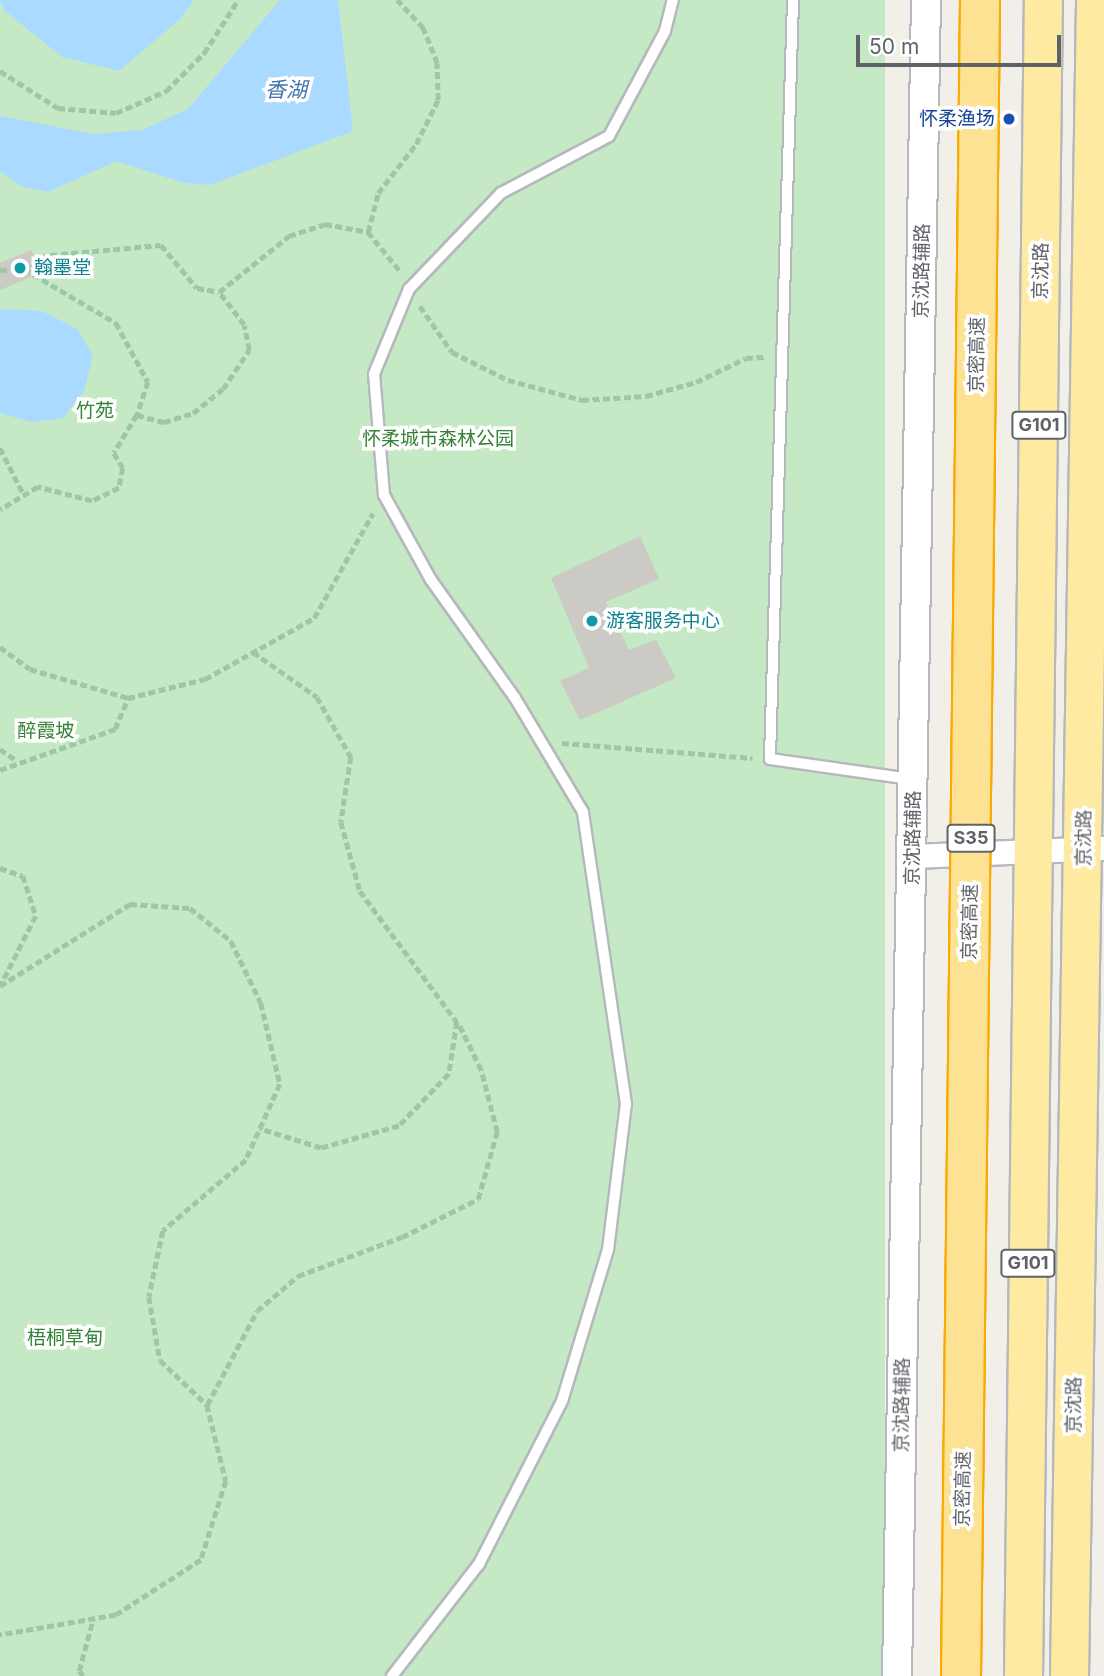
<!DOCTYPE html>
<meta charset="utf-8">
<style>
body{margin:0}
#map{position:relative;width:1104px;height:1676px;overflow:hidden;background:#f1efe8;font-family:Inter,"Noto Sans SC",sans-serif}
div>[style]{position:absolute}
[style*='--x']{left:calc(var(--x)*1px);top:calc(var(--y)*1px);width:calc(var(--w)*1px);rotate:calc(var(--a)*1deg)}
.green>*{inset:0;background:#c5e8c5;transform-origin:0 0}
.water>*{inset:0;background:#aadaff}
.building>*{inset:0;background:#cccac5}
.path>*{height:4.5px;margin-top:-2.25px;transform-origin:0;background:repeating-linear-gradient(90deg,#9cc7a9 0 7px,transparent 0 10.5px)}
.roads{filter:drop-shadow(2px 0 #b5b8bc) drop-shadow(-2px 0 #b5b8bc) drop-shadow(0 2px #b5b8bc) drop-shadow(0 -2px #b5b8bc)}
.service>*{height:10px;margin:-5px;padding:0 5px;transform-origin:5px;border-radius:5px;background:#fff}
.minor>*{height:23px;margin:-11.5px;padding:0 11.5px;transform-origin:11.5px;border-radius:11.5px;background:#fff}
.tertiary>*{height:28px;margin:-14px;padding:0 14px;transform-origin:14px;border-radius:14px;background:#fff}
.trunk>*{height:37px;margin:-18.5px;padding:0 18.5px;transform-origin:18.5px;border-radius:18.5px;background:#feeaa1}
.bridges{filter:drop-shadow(2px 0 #f9ab00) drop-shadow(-2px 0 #f9ab00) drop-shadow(0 2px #f9ab00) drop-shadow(0 -2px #f9ab00)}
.motorway-bridge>*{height:38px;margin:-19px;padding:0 19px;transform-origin:19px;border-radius:19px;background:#fde293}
.dots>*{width:19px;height:19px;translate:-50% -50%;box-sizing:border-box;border:4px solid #fff;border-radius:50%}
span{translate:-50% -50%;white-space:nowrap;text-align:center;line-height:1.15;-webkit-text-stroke:7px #fff;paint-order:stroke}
.shield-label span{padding:2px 5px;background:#fff;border:2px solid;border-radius:5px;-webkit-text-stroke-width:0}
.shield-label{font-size:18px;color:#5f6368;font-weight:700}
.transit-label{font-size:19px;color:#164399}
.right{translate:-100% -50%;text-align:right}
.culture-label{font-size:19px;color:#0d838f}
.left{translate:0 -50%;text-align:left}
.street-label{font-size:19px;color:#5f6368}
.park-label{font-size:19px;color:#348238}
.water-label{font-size:21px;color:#4174aa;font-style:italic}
.scale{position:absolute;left:856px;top:35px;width:205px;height:32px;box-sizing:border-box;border:4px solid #5f6368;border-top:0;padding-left:9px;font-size:21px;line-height:24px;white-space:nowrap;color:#5f6368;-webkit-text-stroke:5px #fff;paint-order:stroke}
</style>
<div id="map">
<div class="green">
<div style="left:0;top:0;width:885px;height:1676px"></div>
</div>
<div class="water">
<div style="clip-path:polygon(0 0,194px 0,179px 20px,119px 71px,62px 57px,4px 10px)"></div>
<div style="clip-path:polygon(280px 0,338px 0,353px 131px,210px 185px,184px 183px,117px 161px,48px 192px,21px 186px,0 171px,0 116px,93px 134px,142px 130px,188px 109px)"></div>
<div style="clip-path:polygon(0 309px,42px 311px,77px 329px,93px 356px,84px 391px,63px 418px,32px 422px,0 413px)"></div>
</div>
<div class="building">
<div style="clip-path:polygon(31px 250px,43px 272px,0 290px,0 263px)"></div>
<div style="clip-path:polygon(640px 536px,659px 579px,606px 602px,629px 650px,656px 640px,676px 678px,580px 720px,560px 681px,589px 668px,551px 578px)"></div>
</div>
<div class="path">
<div style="--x:0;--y:71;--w:69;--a:32.5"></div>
<div style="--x:58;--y:108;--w:58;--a:4.9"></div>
<div style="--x:116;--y:113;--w:55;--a:-23.7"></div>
<div style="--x:166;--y:91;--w:54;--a:-45"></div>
<div style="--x:204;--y:53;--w:63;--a:-57.3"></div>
<div style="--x:368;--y:232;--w:40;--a:-75.6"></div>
<div style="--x:378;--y:193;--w:62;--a:-52.2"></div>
<div style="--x:416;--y:144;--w:49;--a:-63.4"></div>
<div style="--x:438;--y:100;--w:37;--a:-92"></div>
<div style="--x:437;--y:63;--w:38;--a:-112"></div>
<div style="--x:423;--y:28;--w:38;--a:-133"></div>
<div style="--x:24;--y:269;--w:21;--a:-39"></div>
<div style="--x:40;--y:256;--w:121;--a:-5.2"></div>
<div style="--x:161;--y:245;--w:56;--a:50.1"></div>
<div style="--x:197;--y:288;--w:22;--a:10"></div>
<div style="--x:0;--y:270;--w:24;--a:-2"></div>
<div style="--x:24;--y:269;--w:107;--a:30.4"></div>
<div style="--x:116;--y:323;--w:67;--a:61.5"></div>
<div style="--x:148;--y:382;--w:35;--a:108"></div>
<div style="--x:137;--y:415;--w:44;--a:121.2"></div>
<div style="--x:114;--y:453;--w:17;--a:59"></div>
<div style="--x:123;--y:468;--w:20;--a:101"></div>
<div style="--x:119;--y:488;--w:30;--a:154"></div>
<div style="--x:92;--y:501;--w:56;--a:-165.5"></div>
<div style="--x:38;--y:487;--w:44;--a:148.8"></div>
<div style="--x:420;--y:306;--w:56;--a:55.2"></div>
<div style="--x:452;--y:352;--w:63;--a:26.6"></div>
<div style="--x:508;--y:380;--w:77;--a:15.1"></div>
<div style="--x:582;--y:400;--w:64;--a:-3.6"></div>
<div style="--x:646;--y:396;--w:52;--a:-15.6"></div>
<div style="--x:696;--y:382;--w:55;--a:-25.6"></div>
<div style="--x:746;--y:358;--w:20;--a:-3"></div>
<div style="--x:137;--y:415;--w:28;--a:15"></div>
<div style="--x:164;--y:422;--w:30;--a:-17"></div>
<div style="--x:193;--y:413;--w:38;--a:-39"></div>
<div style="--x:223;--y:389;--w:47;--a:-56.3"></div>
<div style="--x:249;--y:350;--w:25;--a:-101"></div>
<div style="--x:244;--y:325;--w:41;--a:-127.1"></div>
<div style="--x:219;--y:292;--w:90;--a:-38.7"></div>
<div style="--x:289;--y:236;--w:38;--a:-18"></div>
<div style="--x:325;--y:224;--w:44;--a:10.5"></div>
<div style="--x:368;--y:232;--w:50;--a:50.6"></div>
<div style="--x:0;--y:448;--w:51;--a:62.9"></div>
<div style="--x:0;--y:647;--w:37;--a:36"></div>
<div style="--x:30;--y:669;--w:102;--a:16.5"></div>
<div style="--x:128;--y:698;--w:79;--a:-13.9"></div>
<div style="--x:205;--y:679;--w:125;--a:-29.2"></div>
<div style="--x:314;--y:618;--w:120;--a:-60.7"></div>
<div style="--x:253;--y:652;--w:78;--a:35.1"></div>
<div style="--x:317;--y:697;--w:69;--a:60.5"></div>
<div style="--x:351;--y:757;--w:66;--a:98.7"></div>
<div style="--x:341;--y:822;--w:72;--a:74.6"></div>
<div style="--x:360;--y:891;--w:163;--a:53.5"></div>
<div style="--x:457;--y:1022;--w:53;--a:98.7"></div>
<div style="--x:449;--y:1074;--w:72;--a:133.9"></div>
<div style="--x:399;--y:1126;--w:81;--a:164.2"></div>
<div style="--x:321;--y:1148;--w:64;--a:-162.7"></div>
<div style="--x:562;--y:743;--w:191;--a:4.5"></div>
<div style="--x:0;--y:749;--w:21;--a:35"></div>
<div style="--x:0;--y:770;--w:122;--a:-19.6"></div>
<div style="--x:115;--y:729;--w:34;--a:-67"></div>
<div style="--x:0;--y:868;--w:24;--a:19"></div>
<div style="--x:23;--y:876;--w:42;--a:72"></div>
<div style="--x:36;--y:916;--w:77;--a:116.9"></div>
<div style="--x:0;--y:986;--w:154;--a:-32.2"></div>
<div style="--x:130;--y:904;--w:60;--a:3.8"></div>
<div style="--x:190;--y:908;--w:53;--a:38.8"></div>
<div style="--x:231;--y:941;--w:69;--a:64.2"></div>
<div style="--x:261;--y:1003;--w:83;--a:76.8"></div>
<div style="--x:280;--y:1084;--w:83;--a:114.1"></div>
<div style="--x:246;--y:1160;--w:109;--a:139.5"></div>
<div style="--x:163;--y:1231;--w:67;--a:102"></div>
<div style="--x:149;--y:1297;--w:64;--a:80.1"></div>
<div style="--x:160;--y:1360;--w:65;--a:43.8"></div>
<div style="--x:207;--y:1405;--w:78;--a:76"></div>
<div style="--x:226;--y:1481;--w:83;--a:107.6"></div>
<div style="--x:201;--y:1560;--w:101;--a:147.1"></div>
<div style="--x:116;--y:1615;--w:118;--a:170.2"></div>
<div style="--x:207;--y:1405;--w:106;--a:-62"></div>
<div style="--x:257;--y:1311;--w:54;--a:-40.5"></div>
<div style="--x:298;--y:1276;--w:111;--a:-20.6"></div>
<div style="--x:402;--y:1237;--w:85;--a:-26.6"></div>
<div style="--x:478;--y:1199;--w:70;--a:-74.2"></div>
<div style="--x:497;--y:1132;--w:64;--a:-104.5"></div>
<div style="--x:481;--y:1070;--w:52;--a:-116.1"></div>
<div style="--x:83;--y:1676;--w:6;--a:-129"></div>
<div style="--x:79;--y:1671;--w:54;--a:-74.9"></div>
</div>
<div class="roads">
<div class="service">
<div style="--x:793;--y:0;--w:759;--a:91.74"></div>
<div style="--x:770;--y:759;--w:142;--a:8.1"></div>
<div style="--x:392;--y:1676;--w:142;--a:-52.2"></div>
<div style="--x:479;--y:1564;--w:183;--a:-63"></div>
<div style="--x:562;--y:1401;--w:158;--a:-73.1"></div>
<div style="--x:608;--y:1250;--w:147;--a:-83"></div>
<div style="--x:626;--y:1104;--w:295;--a:-98.4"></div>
<div style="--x:583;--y:812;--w:133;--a:-120.8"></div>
<div style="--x:515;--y:698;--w:145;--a:-125.4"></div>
<div style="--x:431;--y:580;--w:97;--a:-118.9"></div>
<div style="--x:384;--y:495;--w:121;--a:-94.7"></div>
<div style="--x:374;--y:374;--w:92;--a:-67.6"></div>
<div style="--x:409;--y:289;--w:133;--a:-46.2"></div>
<div style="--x:501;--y:193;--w:122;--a:-27.8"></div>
<div style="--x:609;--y:136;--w:119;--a:-61.9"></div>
<div style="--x:665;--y:31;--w:32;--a:-76"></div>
</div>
<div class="minor">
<div style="--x:913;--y:856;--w:191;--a:-2.4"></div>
</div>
<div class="tertiary">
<div style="--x:897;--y:1676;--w:1676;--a:-89.01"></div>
</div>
<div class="trunk">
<div style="--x:1023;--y:1676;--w:1676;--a:-89.32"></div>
<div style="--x:1069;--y:1676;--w:1676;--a:-89.11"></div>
</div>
</div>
<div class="bridges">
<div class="motorway-bridge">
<div style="--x:961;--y:1676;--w:1676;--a:-89.35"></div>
</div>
</div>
<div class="dots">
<div style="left:1009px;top:119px;background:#1a4fb4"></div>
<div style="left:20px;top:268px;background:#0f9aa8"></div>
<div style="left:592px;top:621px;background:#0f9aa8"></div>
</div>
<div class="shield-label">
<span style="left:1039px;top:425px">G101</span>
<span style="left:971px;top:838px">S35</span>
<span style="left:1028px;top:1263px">G101</span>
</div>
<div class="transit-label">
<span class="right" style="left:995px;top:119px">怀柔渔场</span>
</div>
<div class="culture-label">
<span class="left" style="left:34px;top:268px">翰墨堂</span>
<span class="left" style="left:606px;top:621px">游客服务中心</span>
</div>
<div class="street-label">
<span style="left:922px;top:271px;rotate:-89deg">京沈路辅路</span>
<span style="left:1041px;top:271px;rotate:-89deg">京沈路</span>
<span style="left:977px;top:355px;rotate:-89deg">京密高速</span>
<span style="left:913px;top:838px;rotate:-89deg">京沈路辅路</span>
<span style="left:1084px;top:838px;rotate:-89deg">京沈路</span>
<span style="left:970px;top:922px;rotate:-89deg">京密高速</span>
<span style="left:902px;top:1405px;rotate:-89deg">京沈路辅路</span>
<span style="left:1074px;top:1405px;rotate:-89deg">京沈路</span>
<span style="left:963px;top:1489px;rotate:-89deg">京密高速</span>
</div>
<div class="park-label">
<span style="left:95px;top:411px">竹苑</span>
<span style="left:438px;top:439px">怀柔城市森林公园</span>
<span style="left:46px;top:731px">醉霞坡</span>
<span style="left:65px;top:1338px">梧桐草甸</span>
</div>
<div class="water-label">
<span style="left:286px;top:90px">香湖</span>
</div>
<div class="scale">50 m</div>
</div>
